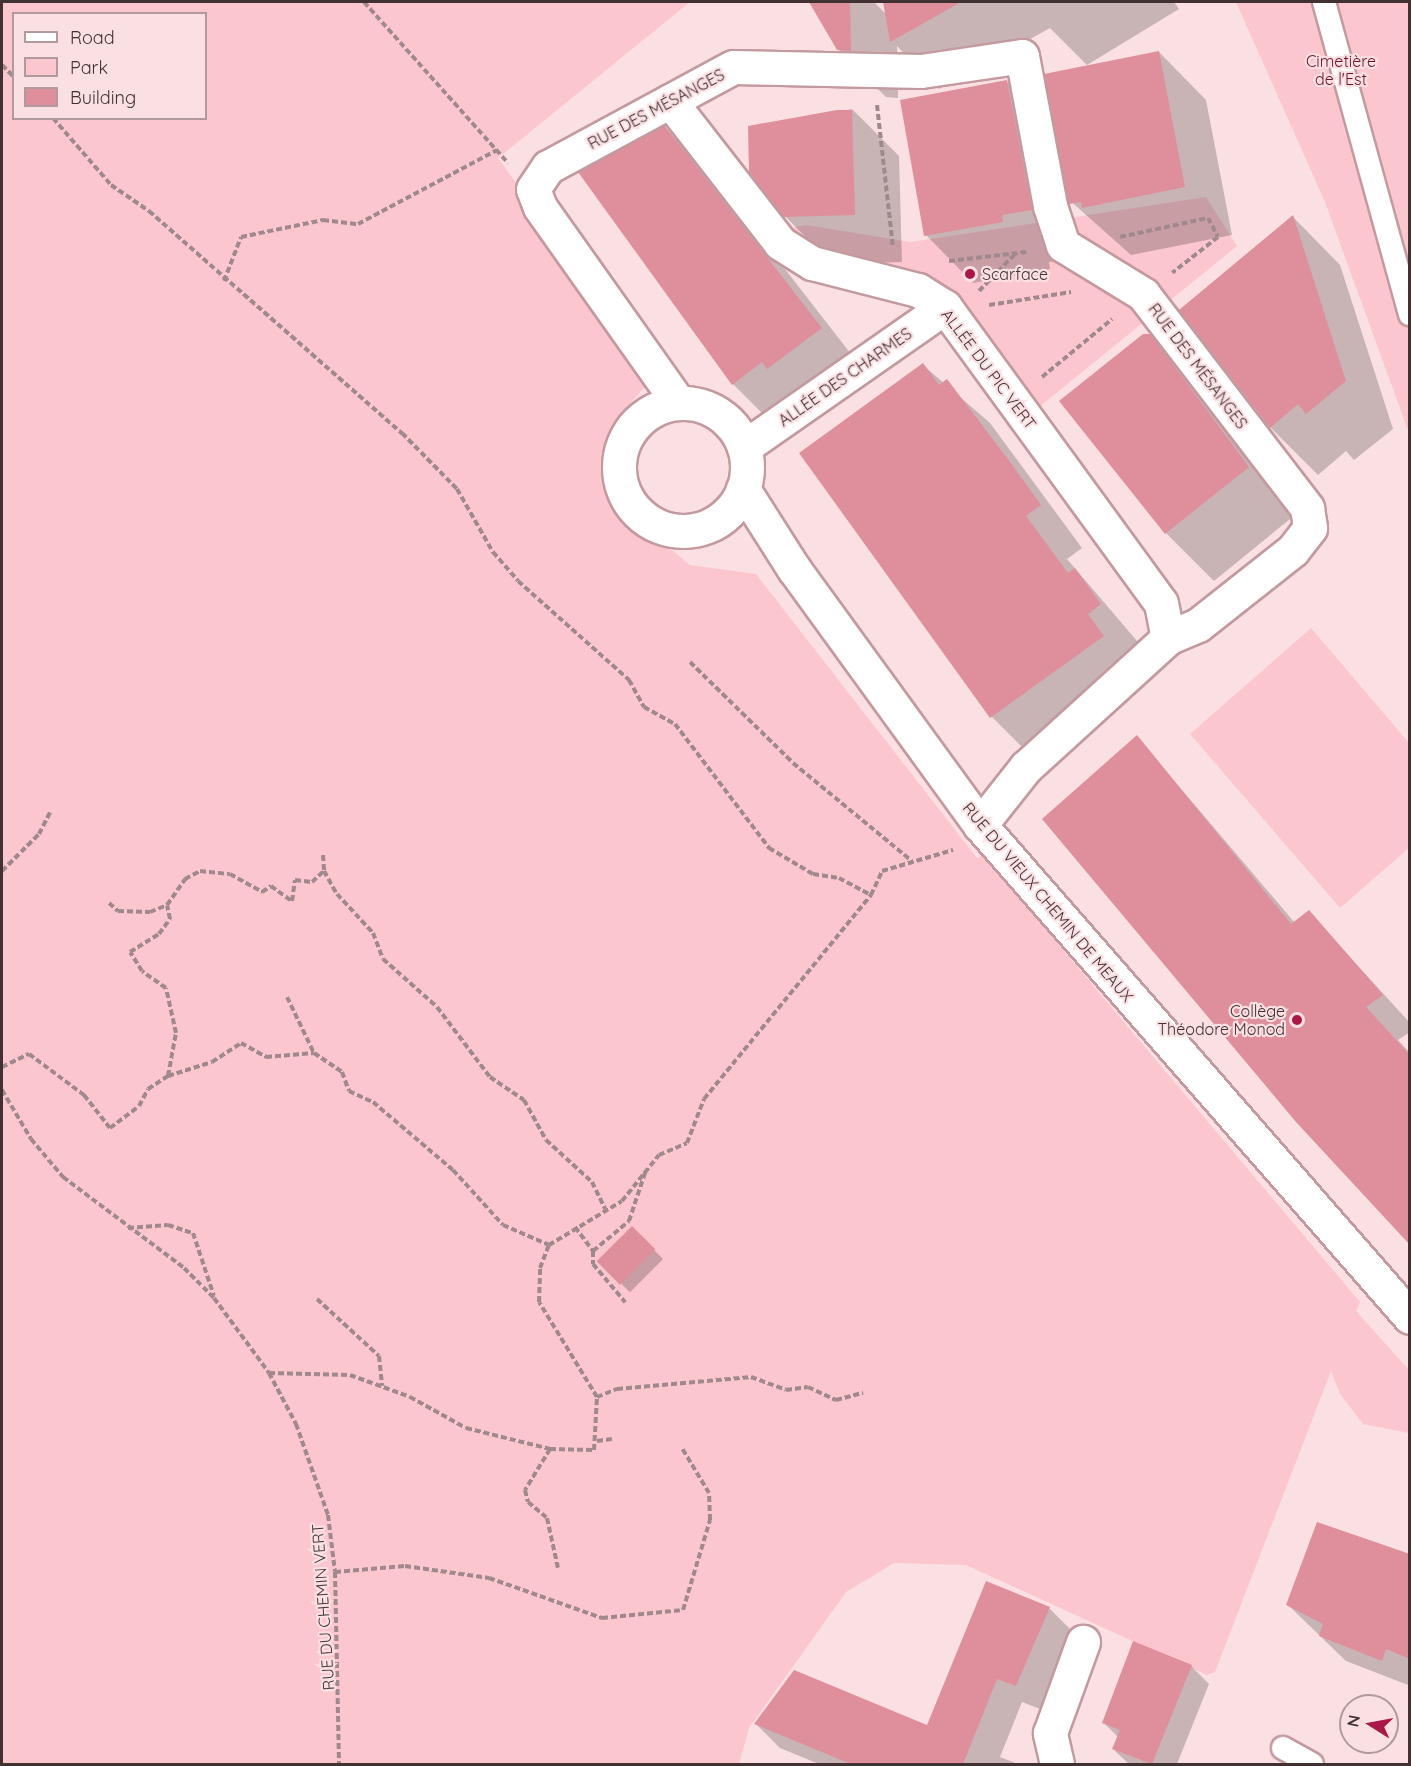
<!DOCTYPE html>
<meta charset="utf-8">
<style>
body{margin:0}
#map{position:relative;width:1411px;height:1766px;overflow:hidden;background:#fbe0e3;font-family:Quicksand,sans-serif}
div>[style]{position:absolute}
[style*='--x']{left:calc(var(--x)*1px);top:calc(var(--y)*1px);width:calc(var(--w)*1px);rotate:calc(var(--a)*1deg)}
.green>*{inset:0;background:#fbc6cd}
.shadow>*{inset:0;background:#0003;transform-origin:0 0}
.building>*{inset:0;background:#de8f9b;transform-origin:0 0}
.path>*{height:4px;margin-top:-2px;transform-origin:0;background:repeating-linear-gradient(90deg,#9f898c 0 6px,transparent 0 9px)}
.roads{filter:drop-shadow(2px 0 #c39a9f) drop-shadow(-2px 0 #c39a9f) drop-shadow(0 2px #c39a9f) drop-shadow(0 -2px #c39a9f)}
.lane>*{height:22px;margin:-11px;padding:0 11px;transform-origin:11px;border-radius:11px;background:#fff}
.street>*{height:33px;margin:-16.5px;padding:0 16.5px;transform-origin:16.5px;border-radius:16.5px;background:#fff}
.street>.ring{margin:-16.5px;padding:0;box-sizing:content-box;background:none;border:33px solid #fff;border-radius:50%}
.dots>*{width:16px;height:16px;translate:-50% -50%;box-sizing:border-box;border:3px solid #fbe0e3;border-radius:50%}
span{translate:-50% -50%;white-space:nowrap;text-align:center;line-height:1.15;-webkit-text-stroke:4.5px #fbe0e3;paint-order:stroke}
.park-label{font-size:16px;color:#71132f}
.street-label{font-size:16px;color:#413133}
.poi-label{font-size:16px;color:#413133}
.left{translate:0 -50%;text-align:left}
.right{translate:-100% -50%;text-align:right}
.frame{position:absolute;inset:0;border:3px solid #413133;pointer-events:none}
.legend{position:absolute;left:12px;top:12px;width:195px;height:108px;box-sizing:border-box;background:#fbe0e3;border:2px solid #b19a9d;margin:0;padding:8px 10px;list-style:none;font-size:18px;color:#413133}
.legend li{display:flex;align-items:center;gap:12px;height:30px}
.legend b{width:30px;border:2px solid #b19a9d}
.north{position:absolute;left:1339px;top:1694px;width:60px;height:60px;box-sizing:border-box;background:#fbe0e3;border:2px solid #b19a9d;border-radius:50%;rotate:281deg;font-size:16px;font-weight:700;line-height:24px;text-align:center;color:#413133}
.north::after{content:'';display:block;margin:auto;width:21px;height:27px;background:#ab1848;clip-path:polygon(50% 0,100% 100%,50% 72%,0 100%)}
</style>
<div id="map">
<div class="green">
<div style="clip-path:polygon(evenodd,2px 2px,690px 2px,498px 158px,656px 374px,620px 415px,632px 517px,690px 565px,756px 574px,977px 858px,983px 855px,1360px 1302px,1356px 1311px,1409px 1370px,1409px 1433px,1363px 1424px,1340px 1394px,1331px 1371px,1215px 1672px,1207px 1675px,966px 1565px,894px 1563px,846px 1592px,749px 1728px,739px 1764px,2px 1764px,2px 2px,14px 14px,206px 14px,206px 118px,14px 118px,14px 14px)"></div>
<div style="clip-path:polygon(1236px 2px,1409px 2px,1409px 433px,1325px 202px)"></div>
<div style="clip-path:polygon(1206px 197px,1237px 246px,1038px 408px,955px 293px,930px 278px,823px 249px,791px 228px,806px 225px,911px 242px)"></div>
<div style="clip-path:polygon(1311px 628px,1409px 743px,1409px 848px,1340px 908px,1190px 734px)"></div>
</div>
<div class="shadow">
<div style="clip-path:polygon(811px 2px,874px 2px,887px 15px,884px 2px,1174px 2px,1179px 9px,1087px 65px,1050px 28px,939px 89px,897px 46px,898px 98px,886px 97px,839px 50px)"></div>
<div style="clip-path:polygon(1159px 52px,1206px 100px,1232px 235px,1131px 255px,1067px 198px,1078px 258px,1049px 262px,1050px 269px,973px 283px,926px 235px,1007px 82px,1057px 131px)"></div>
<div style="clip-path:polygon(852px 109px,899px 156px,902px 262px,832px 264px,785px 216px,750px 127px)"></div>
<div style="clip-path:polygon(664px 127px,712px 175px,868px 376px,781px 432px,733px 384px,580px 173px)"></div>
<div style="clip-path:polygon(1293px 217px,1340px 265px,1393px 429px,1354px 460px,1346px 451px,1318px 475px,1271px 428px,1181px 310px)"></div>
<div style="clip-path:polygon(1150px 336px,1197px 383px,1295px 515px,1214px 581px,1166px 533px,1061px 402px)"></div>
<div style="clip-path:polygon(923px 365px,990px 423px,1082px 548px,1067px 559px,1143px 648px,1034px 759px,992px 717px,801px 454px)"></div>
<div style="clip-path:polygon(1137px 737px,1295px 923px,1309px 912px,1410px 1023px,1410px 1032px,1398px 1040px,1410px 1053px,1410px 1242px)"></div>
<div style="left:632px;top:1228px;width:44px;height:47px;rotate:45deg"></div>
<div style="clip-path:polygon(1318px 1523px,1410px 1555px,1408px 1685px,1346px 1661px,1287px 1604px)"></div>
<div style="clip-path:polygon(1049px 1608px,1073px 1632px,1040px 1709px,1022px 1702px,1000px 1757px,1018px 1764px,819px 1764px,780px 1748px,756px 1724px,928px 1727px)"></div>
<div style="clip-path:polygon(1191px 1666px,1209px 1684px,1177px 1764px,1129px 1764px,1113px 1749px,1118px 1737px,1104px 1723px)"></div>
</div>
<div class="building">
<div style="clip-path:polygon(809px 2px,850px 2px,851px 51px,837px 50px)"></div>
<div style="clip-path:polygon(883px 2px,961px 2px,890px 42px)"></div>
<div style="clip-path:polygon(1159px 51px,1185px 187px,1082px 208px,1081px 202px,1069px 204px,1044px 74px)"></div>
<div style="clip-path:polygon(1007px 80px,1032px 210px,1002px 215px,1003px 222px,924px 236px,900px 100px)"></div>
<div style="clip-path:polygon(837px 110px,852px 110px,855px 215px,783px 217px,749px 172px,748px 126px)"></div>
<div style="clip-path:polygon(664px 125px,822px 328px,767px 369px,762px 362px,732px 385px,578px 172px)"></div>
<div style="clip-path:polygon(1293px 215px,1346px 381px,1306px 414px,1298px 404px,1270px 428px,1179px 310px)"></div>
<div style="clip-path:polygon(1143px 334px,1150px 334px,1249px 467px,1165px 534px,1059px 401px)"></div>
<div style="clip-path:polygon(923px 363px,939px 385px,947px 379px,1010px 462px,1041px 505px,1026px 516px,1068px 573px,1075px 568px,1101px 604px,1088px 614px,1104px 636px,990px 718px,799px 453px)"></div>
<div style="clip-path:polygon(1137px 735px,1291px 924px,1309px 910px,1383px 995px,1366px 1007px,1410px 1055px,1410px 1245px,1296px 1122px,1042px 819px)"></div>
<div style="left:632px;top:1226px;width:33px;height:50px;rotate:45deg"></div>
<div style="clip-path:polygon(1317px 1522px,1410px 1554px,1410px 1659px,1386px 1649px,1382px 1661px,1319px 1636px,1323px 1624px,1286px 1605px)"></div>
<div style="clip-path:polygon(986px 1581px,1050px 1607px,1016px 1686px,997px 1679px,963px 1764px,851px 1764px,754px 1724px,794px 1670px,927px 1725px)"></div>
<div style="clip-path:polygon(1133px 1641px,1192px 1665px,1152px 1764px,1112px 1749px,1120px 1730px,1102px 1723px)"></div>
</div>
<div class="path">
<div style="--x:364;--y:2;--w:216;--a:48.2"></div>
<div style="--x:2;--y:65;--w:17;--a:45"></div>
<div style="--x:877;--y:105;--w:143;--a:83.6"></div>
<div style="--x:53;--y:118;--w:89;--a:49.1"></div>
<div style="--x:111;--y:185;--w:46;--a:34.4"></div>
<div style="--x:149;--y:211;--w:337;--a:41.3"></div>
<div style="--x:402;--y:433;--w:78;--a:45.5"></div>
<div style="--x:457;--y:489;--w:73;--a:60.3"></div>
<div style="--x:493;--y:552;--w:38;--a:49"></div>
<div style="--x:518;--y:581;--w:149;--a:41.7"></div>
<div style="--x:629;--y:680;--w:31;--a:61"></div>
<div style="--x:644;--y:707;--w:35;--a:29"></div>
<div style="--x:675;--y:724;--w:156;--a:52.8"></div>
<div style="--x:769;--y:848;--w:51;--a:30.6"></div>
<div style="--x:813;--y:874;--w:26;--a:9"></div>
<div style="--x:839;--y:878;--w:36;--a:28"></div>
<div style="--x:1120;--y:237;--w:90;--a:-12.2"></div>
<div style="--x:1208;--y:218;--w:21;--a:62"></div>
<div style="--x:1218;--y:237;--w:58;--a:142"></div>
<div style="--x:949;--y:261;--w:78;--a:-6.7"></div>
<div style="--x:224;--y:281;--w:47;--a:-68.9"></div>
<div style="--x:241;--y:237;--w:84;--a:-11.7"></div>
<div style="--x:323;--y:220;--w:35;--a:7"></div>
<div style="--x:358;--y:224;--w:157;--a:-28"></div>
<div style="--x:979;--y:291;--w:52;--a:-45.8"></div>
<div style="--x:989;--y:305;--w:83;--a:-9"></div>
<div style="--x:1042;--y:377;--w:91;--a:-39.6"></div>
<div style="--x:690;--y:662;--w:144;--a:44.4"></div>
<div style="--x:793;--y:763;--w:154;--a:39.5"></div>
<div style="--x:323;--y:855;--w:16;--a:86"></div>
<div style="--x:324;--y:871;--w:26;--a:61"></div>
<div style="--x:337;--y:894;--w:53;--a:47.3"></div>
<div style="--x:373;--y:933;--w:28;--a:69"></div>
<div style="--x:383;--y:959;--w:72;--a:41.6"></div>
<div style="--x:437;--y:1007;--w:88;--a:52.9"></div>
<div style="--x:490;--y:1077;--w:41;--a:34.1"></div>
<div style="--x:524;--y:1100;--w:46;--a:61.2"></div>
<div style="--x:546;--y:1140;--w:62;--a:42.4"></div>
<div style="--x:592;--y:1182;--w:30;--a:64"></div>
<div style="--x:2;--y:871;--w:52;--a:-45"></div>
<div style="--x:39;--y:834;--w:25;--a:-63"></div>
<div style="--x:109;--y:903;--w:12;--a:42"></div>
<div style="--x:118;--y:911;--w:32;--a:2"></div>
<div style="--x:150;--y:912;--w:18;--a:-22"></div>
<div style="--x:167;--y:905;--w:32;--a:-55"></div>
<div style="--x:185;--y:879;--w:17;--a:-28"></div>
<div style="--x:200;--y:871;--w:30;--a:6"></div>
<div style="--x:230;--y:874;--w:37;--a:29"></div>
<div style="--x:262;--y:892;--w:11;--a:-34"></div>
<div style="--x:271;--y:886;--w:26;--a:36"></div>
<div style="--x:292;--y:901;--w:21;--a:-82"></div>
<div style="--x:295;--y:880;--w:17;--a:7"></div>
<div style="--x:312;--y:882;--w:16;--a:-43"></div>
<div style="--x:287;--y:997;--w:62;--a:64.3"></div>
<div style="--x:2;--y:1067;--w:30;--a:-26"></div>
<div style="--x:29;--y:1054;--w:69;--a:36.7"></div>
<div style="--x:84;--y:1095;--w:42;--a:51.8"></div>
<div style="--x:110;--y:1128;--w:36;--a:-37"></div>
<div style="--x:139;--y:1106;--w:19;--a:-62"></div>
<div style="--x:148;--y:1089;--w:24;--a:-33"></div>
<div style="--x:168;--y:1076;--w:44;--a:-79.5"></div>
<div style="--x:176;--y:1033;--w:46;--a:-102.5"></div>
<div style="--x:166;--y:988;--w:29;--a:-145"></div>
<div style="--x:142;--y:971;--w:22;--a:-122"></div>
<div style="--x:130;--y:952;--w:34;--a:-32"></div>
<div style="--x:159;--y:934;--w:19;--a:-54"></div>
<div style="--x:170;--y:919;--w:14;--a:-102"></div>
<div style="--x:168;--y:1076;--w:46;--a:-17.7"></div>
<div style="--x:212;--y:1062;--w:35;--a:-33"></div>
<div style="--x:241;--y:1043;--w:29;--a:29"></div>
<div style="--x:266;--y:1057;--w:48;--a:-4.8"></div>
<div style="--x:314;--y:1053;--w:34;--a:34"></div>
<div style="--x:342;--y:1072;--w:20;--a:70"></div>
<div style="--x:349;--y:1091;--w:26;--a:25"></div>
<div style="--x:373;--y:1102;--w:105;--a:40.4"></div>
<div style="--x:453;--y:1170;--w:74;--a:47.7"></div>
<div style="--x:503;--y:1225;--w:50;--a:23.5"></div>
<div style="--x:2;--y:1090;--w:57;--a:59.4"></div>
<div style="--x:31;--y:1139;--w:50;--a:49.9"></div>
<div style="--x:63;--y:1177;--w:151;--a:36.9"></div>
<div style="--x:184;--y:1268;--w:42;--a:45"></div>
<div style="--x:214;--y:1298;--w:93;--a:53.7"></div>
<div style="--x:269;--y:1373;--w:58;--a:62.1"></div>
<div style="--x:296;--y:1424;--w:96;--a:70.6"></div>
<div style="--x:328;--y:1515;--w:57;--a:83"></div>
<div style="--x:335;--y:1572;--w:192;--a:88.8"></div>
<div style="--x:575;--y:1227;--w:30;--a:53"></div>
<div style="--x:593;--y:1251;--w:13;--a:90"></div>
<div style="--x:593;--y:1264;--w:50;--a:49.9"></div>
<div style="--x:128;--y:1228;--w:40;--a:-4.3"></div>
<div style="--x:168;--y:1225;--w:26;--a:18"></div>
<div style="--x:193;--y:1233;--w:66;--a:71.6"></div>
<div style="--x:593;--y:1251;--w:47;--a:-39.8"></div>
<div style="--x:629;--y:1221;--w:51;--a:-71.6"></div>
<div style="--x:317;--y:1299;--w:84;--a:42.6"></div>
<div style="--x:379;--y:1356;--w:30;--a:84"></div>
<div style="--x:269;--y:1373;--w:81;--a:1.4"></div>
<div style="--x:350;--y:1375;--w:64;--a:20.1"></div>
<div style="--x:410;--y:1397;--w:64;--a:29"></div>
<div style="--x:466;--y:1428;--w:87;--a:14"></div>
<div style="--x:550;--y:1449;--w:44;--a:1.3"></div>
<div style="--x:594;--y:1450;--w:53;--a:-86.8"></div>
<div style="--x:597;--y:1397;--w:111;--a:-121.4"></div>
<div style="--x:539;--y:1302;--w:34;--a:-88"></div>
<div style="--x:540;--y:1268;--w:25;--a:-69"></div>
<div style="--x:549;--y:1245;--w:85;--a:-31.1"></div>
<div style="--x:622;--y:1201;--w:59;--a:-51.2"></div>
<div style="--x:659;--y:1155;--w:30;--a:-23"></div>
<div style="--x:687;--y:1143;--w:47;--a:-68.9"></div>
<div style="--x:704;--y:1099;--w:264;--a:-50.7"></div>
<div style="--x:871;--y:895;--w:26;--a:-65"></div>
<div style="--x:882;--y:871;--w:74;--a:-16.5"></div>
<div style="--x:597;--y:1397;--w:22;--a:-22"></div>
<div style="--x:617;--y:1389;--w:135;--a:-5.1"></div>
<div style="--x:751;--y:1377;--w:37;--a:20"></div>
<div style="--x:786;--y:1390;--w:22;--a:-8"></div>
<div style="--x:808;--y:1387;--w:31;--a:25"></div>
<div style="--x:836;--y:1400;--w:28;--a:-15"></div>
<div style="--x:597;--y:1441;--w:15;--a:-8"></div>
<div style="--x:550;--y:1449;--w:48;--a:121.4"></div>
<div style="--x:525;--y:1490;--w:12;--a:76"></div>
<div style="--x:528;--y:1502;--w:25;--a:40"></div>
<div style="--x:547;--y:1518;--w:51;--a:77.6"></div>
<div style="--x:335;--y:1572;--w:70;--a:-4.9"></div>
<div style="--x:405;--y:1566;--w:85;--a:8.1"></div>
<div style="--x:489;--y:1578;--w:120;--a:19.5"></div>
<div style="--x:602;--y:1618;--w:81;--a:-5.6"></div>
<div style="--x:683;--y:1610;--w:94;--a:-73.3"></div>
<div style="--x:710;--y:1520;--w:27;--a:-92"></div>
<div style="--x:709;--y:1493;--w:52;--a:-121"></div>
</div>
<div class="roads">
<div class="lane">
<div style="--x:1324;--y:2;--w:324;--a:74.6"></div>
<div style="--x:1283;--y:1748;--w:33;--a:29"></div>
</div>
<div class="street">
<div style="--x:670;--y:101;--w:180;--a:52.2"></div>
<div style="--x:780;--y:243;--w:38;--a:32"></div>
<div style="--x:812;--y:263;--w:109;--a:14.3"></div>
<div style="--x:918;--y:290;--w:32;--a:32"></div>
<div style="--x:945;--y:307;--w:366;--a:53.9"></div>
<div style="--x:1161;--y:603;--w:36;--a:79"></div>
<div style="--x:678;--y:402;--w:239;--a:-125.3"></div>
<div style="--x:540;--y:207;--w:19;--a:-111"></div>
<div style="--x:533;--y:189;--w:27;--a:-56"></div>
<div style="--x:548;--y:167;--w:210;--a:-28.4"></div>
<div style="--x:733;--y:67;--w:188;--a:1.2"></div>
<div style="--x:921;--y:71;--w:102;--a:-8.4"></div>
<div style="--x:1022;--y:56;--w:153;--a:79.4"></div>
<div style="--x:1050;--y:206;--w:41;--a:71.6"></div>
<div style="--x:1063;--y:245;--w:94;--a:31.5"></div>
<div style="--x:1143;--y:294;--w:270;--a:52.5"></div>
<div style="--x:1307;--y:508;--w:20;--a:81"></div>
<div style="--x:1310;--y:528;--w:28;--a:128"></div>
<div style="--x:1293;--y:550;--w:121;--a:141.7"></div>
<div style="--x:1198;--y:625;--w:33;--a:157"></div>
<div style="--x:1168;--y:638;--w:192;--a:137.7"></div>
<div style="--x:1026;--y:767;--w:74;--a:128.4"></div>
<div class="ring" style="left:619px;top:403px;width:95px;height:95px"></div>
<div style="--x:744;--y:447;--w:245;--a:-34.9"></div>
<div style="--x:743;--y:489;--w:95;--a:57.5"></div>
<div style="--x:794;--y:569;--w:316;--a:54"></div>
<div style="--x:980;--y:825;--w:653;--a:48.85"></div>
<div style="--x:1057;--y:1764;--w:32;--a:-103"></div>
<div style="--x:1050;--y:1733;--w:97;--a:-70.1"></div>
</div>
</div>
<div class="dots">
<div style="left:970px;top:274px;background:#ab1848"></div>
<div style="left:1297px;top:1020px;background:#ab1848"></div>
</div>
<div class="park-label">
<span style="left:1341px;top:70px">Cimetière<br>de l'Est</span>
</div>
<div class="street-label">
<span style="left:656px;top:109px;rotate:-28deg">RUE DES MÉSANGES</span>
<span style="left:1198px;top:366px;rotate:53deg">RUE DES MÉSANGES</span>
<span style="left:989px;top:369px;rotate:53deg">ALLÉE DU PIC VERT</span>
<span style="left:845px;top:377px;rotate:-35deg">ALLÉE DES CHARMES</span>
<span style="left:1048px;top:902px;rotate:50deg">RUE DU VIEUX CHEMIN DE MEAUX</span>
<span style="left:323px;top:1607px;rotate:-94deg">RUE DU CHEMIN VERT</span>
</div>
<div class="poi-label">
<span class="left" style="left:982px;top:274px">Scarface</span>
<span class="right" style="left:1285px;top:1020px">Collège<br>Théodore Monod</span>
</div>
<div class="frame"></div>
<ul class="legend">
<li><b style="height:8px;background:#fff"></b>Road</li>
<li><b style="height:16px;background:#fbc6cd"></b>Park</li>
<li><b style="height:16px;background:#de8f9b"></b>Building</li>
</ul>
<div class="north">N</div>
</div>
